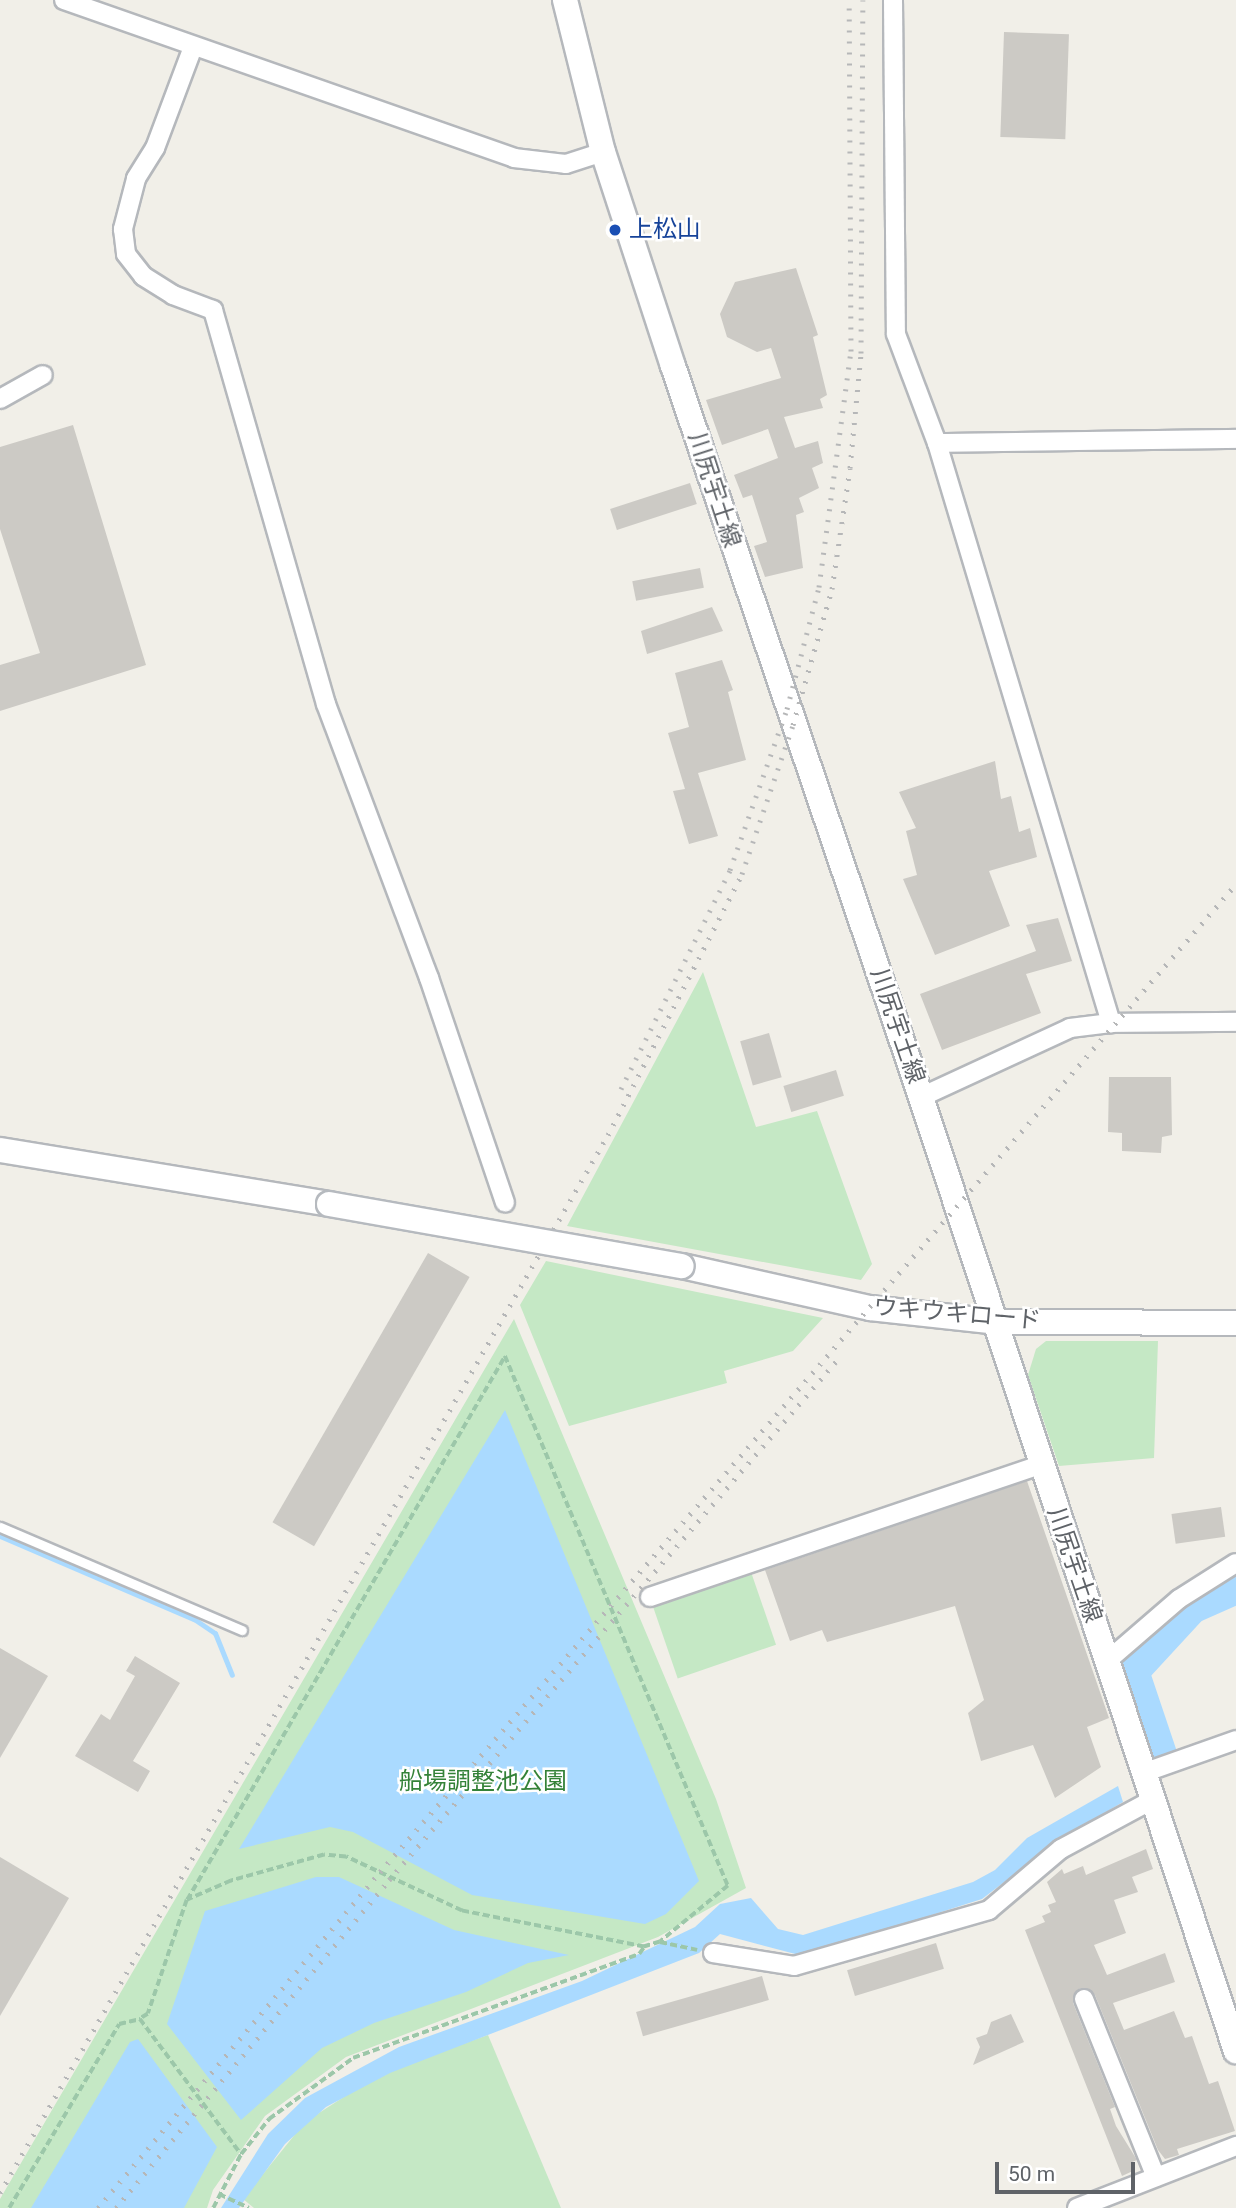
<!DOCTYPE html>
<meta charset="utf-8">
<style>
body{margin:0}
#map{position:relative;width:1236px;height:2208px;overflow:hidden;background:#f1efe8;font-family:Roboto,"Noto Sans JP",sans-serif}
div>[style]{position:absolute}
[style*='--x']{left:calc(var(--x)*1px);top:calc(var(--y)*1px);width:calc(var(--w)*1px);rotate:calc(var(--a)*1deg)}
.green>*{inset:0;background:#c5e8c5;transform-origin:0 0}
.water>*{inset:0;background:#aadaff}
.stream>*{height:5px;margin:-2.5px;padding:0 2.5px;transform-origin:2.5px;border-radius:2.5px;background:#aadaff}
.river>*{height:33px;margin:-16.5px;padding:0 16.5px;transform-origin:16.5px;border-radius:16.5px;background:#aadaff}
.building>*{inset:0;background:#cccac5;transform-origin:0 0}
.path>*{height:3.5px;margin-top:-1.75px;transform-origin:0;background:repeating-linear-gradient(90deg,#9cc7a9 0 7px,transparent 0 10.5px)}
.roads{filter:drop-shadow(2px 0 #b5b8bc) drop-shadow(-2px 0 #b5b8bc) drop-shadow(0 2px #b5b8bc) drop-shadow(0 -2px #b5b8bc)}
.lane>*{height:9px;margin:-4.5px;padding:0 4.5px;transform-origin:4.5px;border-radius:4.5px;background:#fff}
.street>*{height:18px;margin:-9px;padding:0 9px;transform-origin:9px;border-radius:9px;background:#fff}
.secondary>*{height:24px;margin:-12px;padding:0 12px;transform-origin:12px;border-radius:12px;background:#fff}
.rail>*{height:5px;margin-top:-2.5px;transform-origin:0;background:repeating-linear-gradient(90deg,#b6b7b8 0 2px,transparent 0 11px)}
.bridges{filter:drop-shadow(2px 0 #b6babf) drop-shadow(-2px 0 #b6babf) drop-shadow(0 2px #b6babf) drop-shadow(0 -2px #b6babf)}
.secondary-bridge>*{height:24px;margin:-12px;padding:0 12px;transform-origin:12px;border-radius:12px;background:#fff}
.dots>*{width:19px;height:19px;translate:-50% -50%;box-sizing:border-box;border:4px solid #fff;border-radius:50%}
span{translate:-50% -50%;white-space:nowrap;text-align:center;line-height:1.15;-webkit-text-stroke:5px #fff;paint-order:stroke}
.transit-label{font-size:24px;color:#164399}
.left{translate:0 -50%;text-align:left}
.street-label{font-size:24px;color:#5f6368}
.park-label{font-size:24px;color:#348238}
.scale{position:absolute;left:995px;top:2162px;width:140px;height:32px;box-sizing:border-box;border:4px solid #5f6368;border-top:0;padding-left:9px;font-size:21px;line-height:24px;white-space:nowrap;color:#5f6368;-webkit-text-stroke:5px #fff;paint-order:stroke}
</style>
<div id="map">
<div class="green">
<div style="clip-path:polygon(703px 972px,756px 1127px,817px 1111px,872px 1264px,861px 1280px,567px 1226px)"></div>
<div style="clip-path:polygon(546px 1261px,823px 1318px,793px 1351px,724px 1371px,727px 1383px,569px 1426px,520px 1305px)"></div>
<div style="clip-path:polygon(514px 1319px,716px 1799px,746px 1888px,658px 1937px,346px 2057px,265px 2116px,213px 2190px,207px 2208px,0 2208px,0 2199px)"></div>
<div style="clip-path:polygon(1046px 1341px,1158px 1341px,1154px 1458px,1059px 1466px,1028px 1375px,1036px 1349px)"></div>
<div style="left:750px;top:1569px;width:80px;height:104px;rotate:71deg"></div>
<div style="clip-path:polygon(488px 2035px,561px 2208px,254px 2208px,243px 2199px,305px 2122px,381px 2073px)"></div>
</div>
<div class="water">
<div style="clip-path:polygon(505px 1410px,699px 1881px,666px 1914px,645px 1924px,472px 1895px,353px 1832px,330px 1827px,239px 1849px)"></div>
<div style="clip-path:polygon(1118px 1786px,1123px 1802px,1062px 1838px,982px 1899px,803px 1956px,720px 1934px,699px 1953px,390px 2073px,326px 2107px,285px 2144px,239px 2208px,221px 2208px,268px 2134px,305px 2098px,399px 2047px,582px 1981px,695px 1927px,720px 1904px,751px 1898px,778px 1929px,803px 1935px,973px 1882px,995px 1870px,1027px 1838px)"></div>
<div style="clip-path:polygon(316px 1877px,339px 1877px,454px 1930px,569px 1955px,528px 1963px,466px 1992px,374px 2023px,322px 2048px,241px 2120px,167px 2024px,205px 1911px)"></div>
<div style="clip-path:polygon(138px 2039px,217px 2147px,184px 2208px,31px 2208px,130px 2042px)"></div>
</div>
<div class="stream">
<div style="--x:0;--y:1536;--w:211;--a:23.2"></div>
<div style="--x:194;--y:1619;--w:25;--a:34"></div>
<div style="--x:215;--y:1633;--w:45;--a:68"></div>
</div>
<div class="river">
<div style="--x:1160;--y:1754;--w:88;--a:-108.6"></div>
<div style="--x:1132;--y:1671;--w:87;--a:-47.3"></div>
<div style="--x:1191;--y:1607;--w:49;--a:-24"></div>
</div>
<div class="building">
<div style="left:1004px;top:32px;width:65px;height:105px;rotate:2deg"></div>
<div style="clip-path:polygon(796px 268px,818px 335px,813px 337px,827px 395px,820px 399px,823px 408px,784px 417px,795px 448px,818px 441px,823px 463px,812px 468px,819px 488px,799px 498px,804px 512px,796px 515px,803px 568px,765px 577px,754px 546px,767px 542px,752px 495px,743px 498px,734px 475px,778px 458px,768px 429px,722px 445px,706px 400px,781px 378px,771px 348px,757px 352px,727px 337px,720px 314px,735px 282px)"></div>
<div style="clip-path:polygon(73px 425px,146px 665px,0 711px,0 665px,40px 653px,0 529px,0 447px)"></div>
<div style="left:690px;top:483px;width:22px;height:84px;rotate:72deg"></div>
<div style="left:700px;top:568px;width:20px;height:69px;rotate:79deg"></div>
<div style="clip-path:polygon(712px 607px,723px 631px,647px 654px,641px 631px)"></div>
<div style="clip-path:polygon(722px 660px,733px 690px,728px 692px,746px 760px,698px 773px,718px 836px,689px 844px,673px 791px,685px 789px,668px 733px,689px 727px,675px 673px)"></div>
<div style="clip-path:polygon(995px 761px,1001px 799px,1011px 796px,1019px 832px,1030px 828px,1037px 857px,989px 871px,1010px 926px,935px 955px,903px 879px,917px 875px,906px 831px,916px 828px,899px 792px)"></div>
<div style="clip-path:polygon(1058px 918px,1072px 961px,1026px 974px,1041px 1013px,942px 1050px,920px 994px,1036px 951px,1026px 925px)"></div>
<div style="left:769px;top:1033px;width:46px;height:30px;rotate:74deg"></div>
<div style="left:836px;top:1070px;width:27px;height:55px;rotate:73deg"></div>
<div style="clip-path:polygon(1109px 1077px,1171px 1077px,1172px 1135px,1162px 1137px,1161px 1153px,1122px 1151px,1122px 1133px,1108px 1132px)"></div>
<div style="left:428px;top:1253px;width:48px;height:311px;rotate:30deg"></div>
<div style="clip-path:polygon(1027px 1481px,1109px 1718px,1087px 1727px,1101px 1767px,1055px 1798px,1033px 1745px,981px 1761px,968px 1713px,984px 1700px,955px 1606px,827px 1642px,822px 1630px,790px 1641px,765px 1570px)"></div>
<div style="left:1221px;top:1507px;width:30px;height:50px;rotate:82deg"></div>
<div style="clip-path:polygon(0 1648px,48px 1676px,0 1758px)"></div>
<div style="clip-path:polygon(135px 1656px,180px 1683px,133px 1761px,150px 1771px,138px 1792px,75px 1756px,101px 1714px,110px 1720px,135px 1676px,126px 1671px)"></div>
<div style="clip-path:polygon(1146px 1849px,1153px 1869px,1132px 1877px,1138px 1892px,1114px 1900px,1126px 1933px,1094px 1945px,1107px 1975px,1165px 1953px,1175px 1982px,1113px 2003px,1124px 2030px,1174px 2011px,1185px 2038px,1192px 2036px,1209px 2084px,1218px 2081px,1235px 2131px,1177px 2149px,1179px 2155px,1165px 2159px,1158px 2150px,1095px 1995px,1080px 1988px,1073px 2003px,1115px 2107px,1110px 2109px,1116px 2126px,1137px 2160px,1132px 2162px,1135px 2170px,1122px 2176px,1025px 1930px,1045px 1922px,1042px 1916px,1051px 1912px,1048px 1905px,1056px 1902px,1047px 1882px,1062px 1869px,1064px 1874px,1083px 1866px,1086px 1875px)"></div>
<div style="clip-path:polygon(0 1857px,69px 1898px,0 2016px)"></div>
<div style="left:936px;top:1943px;width:27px;height:93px;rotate:73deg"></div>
<div style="left:762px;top:1976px;width:25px;height:131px;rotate:74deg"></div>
<div style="clip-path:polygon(1011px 2014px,1024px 2042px,973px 2065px,980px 2047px,976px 2038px,987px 2034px,991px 2022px)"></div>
</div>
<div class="path">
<div style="--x:187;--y:1900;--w:120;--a:108.9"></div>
<div style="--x:148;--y:2014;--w:9;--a:148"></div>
<div style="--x:140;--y:2019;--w:169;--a:53.2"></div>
<div style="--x:241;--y:2154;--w:45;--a:-51.3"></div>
<div style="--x:269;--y:2119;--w:104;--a:-36"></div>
<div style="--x:353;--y:2058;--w:304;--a:-20"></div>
<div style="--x:639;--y:1954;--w:9;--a:-54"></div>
<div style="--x:660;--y:1942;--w:17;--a:163"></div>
<div style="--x:644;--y:1947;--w:186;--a:-168.8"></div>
<div style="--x:462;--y:1911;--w:128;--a:-155"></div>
<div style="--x:346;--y:1857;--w:22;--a:-175"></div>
<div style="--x:324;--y:1855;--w:97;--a:164.4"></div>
<div style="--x:231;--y:1881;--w:48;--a:156.6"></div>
<div style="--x:187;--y:1900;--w:630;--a:-59.69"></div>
<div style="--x:505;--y:1356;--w:575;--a:67.18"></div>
<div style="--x:728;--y:1886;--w:88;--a:140.5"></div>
<div style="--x:660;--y:1942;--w:38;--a:12"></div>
<div style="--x:219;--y:2194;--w:33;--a:25"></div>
<div style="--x:9;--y:2208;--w:214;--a:-59.1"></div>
<div style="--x:119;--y:2024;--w:22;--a:-13"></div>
<div style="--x:213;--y:2208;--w:61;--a:-62.6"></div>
</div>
<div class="roads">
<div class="lane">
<div style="--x:0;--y:1527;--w:263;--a:23.1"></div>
</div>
<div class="street">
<div style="--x:64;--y:0;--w:477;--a:19.3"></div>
<div style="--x:514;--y:158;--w:52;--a:6.6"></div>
<div style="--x:566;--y:164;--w:39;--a:-18"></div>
<div style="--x:893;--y:0;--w:334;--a:89.5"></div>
<div style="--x:896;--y:334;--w:116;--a:69.4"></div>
<div style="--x:937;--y:443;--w:606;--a:73.3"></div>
<div style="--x:193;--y:47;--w:108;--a:110.6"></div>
<div style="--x:155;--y:148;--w:36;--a:122"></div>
<div style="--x:136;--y:179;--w:52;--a:104.6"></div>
<div style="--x:123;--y:229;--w:25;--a:83"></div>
<div style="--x:126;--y:254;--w:28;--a:52"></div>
<div style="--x:143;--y:276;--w:36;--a:32"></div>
<div style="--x:173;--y:295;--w:43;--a:20.6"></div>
<div style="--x:213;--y:310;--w:410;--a:74"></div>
<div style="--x:326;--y:704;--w:293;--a:69.4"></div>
<div style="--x:429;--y:978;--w:237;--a:71.3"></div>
<div style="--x:0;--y:399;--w:49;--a:-29.2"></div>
<div style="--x:937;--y:443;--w:299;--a:-0.8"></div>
<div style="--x:921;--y:1097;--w:164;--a:-24.8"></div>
<div style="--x:1070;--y:1028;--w:41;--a:-7"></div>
<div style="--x:1111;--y:1023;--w:125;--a:-0.5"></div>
<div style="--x:650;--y:1597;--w:412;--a:-18.7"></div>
<div style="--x:1106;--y:1662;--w:96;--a:-40.8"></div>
<div style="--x:1179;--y:1599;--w:67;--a:-32.3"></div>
<div style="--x:1143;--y:1773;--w:99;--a:-19.5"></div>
<div style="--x:713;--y:1953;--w:82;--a:9.1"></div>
<div style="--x:794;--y:1966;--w:203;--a:-16"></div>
<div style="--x:989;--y:1910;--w:94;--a:-40.3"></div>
<div style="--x:1061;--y:1849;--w:101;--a:-28.3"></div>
<div style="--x:1084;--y:1999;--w:192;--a:68"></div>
<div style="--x:1077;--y:2208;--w:171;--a:-21.3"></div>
</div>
<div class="secondary">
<div style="--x:565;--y:0;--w:157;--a:76"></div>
<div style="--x:603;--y:152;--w:225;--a:71.9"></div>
<div style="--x:673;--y:366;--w:772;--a:71.26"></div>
<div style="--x:921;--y:1097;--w:1005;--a:71.73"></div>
<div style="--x:0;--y:1150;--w:333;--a:9.3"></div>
<div style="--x:682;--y:1266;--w:193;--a:12.6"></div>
<div style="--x:870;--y:1308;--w:127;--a:6.3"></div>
<div style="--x:996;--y:1322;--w:240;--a:0.2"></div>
</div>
</div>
<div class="rail">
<div style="--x:621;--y:1089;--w:245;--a:-63.5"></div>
<div style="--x:730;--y:870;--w:171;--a:-70.5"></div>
<div style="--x:787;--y:709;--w:126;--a:-75.3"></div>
<div style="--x:819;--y:587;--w:238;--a:-82.3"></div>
<div style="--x:851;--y:351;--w:351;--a:-90.3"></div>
<div style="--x:0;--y:2193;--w:1220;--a:-60.12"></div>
<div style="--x:608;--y:1135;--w:293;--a:-62.8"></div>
<div style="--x:742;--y:874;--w:157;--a:-71.1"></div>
<div style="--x:793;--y:725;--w:141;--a:-74"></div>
<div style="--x:832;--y:589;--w:122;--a:-81.5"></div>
<div style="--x:850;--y:468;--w:116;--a:-84.5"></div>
<div style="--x:861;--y:353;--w:353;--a:-89.7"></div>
<div style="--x:98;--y:2208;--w:439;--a:-50"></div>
<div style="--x:380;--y:1872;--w:1307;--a:-49.09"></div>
<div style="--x:116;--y:2208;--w:427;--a:-50.2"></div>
<div style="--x:389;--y:1880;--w:691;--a:-49.23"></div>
</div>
<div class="bridges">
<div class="secondary-bridge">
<div style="--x:329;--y:1204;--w:358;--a:10"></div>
</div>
</div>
<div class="dots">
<div style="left:615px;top:230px;background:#1a4fb4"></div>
</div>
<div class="transit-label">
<span class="left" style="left:629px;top:230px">上松山</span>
</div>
<div class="street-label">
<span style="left:714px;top:490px;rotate:72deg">川尻宇土線</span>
<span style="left:897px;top:1026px;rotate:71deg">川尻宇土線</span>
<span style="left:957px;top:1314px;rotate:5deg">ウキウキロード</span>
<span style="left:1074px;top:1565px;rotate:71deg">川尻宇土線</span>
</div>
<div class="park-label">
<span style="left:483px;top:1782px">船場調整池公園</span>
</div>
<div class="scale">50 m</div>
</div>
